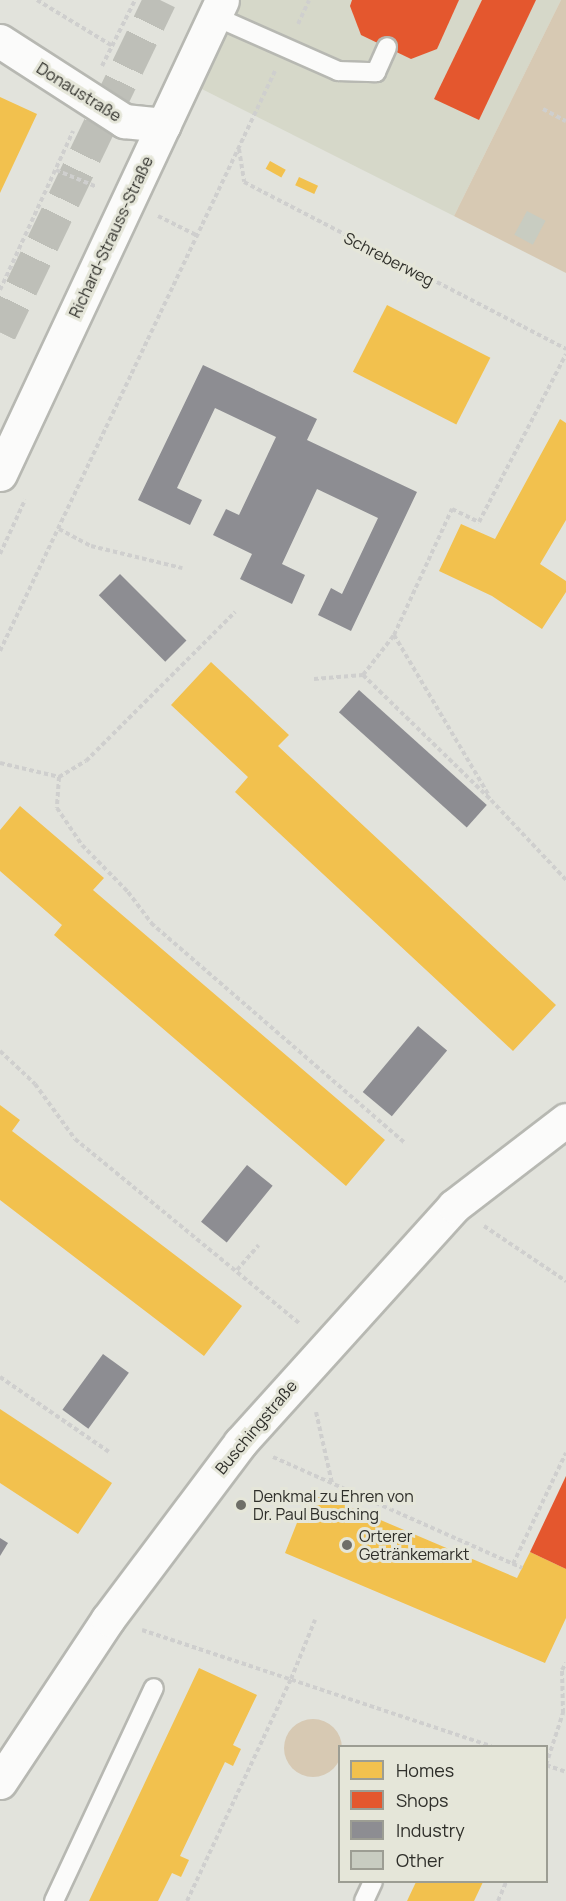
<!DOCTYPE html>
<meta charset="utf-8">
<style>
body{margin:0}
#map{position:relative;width:566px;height:1901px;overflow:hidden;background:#e2e3dc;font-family:Manrope,sans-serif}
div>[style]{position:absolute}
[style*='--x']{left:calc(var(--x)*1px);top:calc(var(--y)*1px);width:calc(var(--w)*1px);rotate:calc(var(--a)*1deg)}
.built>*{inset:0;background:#d6d8c9}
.green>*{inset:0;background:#d7c9b3}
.round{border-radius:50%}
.homes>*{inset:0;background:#f2c14e;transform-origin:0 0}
.shops>*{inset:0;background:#e4572e}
.industry>*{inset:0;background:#8d8d92;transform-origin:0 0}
.building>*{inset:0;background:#c8ccc1;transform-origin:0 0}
.highway-tunnel>*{height:33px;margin-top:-16.5px;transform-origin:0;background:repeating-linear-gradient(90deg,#bebfb8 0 33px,transparent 0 49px)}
.path>*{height:4px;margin-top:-2px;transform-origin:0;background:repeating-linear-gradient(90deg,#cfcfce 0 4.5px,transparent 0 7.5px)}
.roads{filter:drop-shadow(2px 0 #b7b8b2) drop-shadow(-2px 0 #b7b8b2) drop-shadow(0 2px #b7b8b2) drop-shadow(0 -2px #b7b8b2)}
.lane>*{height:18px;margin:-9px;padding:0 9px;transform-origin:9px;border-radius:9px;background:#fbfbfa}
.street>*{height:33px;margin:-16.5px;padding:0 16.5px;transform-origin:16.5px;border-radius:16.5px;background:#fbfbfa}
.secondary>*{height:33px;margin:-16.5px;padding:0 16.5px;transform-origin:16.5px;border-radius:16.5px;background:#fbfbfa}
.dots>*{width:16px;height:16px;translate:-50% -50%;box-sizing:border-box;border:3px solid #e5e6d9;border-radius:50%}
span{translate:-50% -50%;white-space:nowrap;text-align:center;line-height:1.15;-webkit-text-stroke:6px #e5e6d9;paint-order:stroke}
.street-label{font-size:16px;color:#2f2f2a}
.poi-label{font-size:16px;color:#2f2f2a}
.left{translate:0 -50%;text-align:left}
.legend{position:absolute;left:338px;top:1745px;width:210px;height:138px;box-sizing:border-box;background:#e5e6d9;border:2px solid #9c9d93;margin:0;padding:8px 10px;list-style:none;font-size:18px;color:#2f2f2a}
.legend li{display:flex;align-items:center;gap:12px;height:30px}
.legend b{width:30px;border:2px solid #9c9d93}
</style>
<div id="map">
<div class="built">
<div style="clip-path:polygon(208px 0,561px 0,454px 216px,172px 74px)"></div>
</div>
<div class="green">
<div style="clip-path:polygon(561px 0,566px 0,566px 273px,454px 216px)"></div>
<div class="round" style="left:284px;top:1719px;width:58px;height:58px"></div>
</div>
<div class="homes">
<div style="clip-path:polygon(0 97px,37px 114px,0 193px)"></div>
<div style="left:270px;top:161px;width:18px;height:9px;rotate:29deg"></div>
<div style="left:299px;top:177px;width:21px;height:9px;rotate:25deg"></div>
<div style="left:387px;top:305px;width:116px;height:75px;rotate:27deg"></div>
<div style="clip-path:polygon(560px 419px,566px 423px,566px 520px,540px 564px,566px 581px,566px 592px,542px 629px,492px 596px,439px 571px,461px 524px,495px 539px)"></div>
<div style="clip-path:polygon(211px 662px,289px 735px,278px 746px,556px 1005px,513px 1051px,235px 792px,248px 777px,171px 705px)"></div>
<div style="clip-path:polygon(20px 806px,104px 878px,93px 890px,385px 1140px,346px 1186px,54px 935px,62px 925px,0 871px,0 830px)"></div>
<div style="clip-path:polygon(0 1105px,20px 1120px,12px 1131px,242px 1306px,204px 1356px,0 1200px)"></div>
<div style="clip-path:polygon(0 1409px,112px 1483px,78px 1534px,0 1483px)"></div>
<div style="clip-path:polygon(310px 1490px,517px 1578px,530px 1552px,566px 1569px,566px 1618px,545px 1663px,285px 1553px)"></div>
<div style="clip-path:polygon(199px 1668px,257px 1695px,233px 1745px,241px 1749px,233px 1766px,225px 1762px,180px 1856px,189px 1860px,181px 1877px,172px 1873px,158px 1901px,89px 1901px)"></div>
<div style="clip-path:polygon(416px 1882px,483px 1882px,474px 1901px,407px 1901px)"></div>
</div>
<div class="shops">
<div style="clip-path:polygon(352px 0,459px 0,437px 49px,411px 59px,361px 35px,350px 6px)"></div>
<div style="clip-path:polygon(482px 0,536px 0,479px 120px,434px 99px)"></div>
<div style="clip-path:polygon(566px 1476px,566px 1569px,530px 1552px)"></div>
</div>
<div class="industry">
<div style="clip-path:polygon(203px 365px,317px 419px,307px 440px,417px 492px,351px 631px,318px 615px,331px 588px,342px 594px,378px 518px,317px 489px,282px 564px,305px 575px,292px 604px,240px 579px,252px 554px,213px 535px,226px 509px,239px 515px,276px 437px,215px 408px,177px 488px,202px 500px,190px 525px,138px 500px)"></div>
<div style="left:120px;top:574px;width:94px;height:30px;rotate:45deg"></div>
<div style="left:359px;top:690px;width:172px;height:30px;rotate:42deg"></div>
<div style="left:418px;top:1026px;width:38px;height:86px;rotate:40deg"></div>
<div style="left:247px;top:1165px;width:33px;height:73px;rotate:39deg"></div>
<div style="left:103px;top:1354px;width:32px;height:69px;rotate:36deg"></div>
<div style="clip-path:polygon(0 1538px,8px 1543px,0 1556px)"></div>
</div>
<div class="building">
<div style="left:527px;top:211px;width:21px;height:27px;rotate:28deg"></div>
</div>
<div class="highway-tunnel">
<div style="--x:0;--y:332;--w:369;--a:-64.3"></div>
</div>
<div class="path">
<div style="--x:37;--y:0;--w:87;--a:31.3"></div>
<div style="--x:298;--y:24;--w:26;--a:-65"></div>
<div style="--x:102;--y:66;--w:74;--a:-63.4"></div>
<div style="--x:543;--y:109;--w:26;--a:28"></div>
<div style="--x:239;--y:149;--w:33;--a:81"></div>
<div style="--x:244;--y:182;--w:363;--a:27.4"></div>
<div style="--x:56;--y:170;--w:44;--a:22.5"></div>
<div style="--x:158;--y:216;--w:45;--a:26.6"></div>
<div style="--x:0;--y:290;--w:175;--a:-65.3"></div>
<div style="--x:59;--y:529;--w:36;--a:28"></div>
<div style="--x:91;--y:546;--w:94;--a:13.6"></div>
<div style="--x:0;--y:554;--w:60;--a:-65.2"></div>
<div style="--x:394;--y:635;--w:185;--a:59.4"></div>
<div style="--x:0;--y:651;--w:642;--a:-64.63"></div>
<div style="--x:363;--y:675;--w:179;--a:44.3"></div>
<div style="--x:491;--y:800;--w:110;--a:46.8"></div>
<div style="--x:314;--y:679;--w:49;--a:-4.7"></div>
<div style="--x:363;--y:675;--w:51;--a:-52.2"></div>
<div style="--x:394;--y:635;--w:139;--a:-65.3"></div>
<div style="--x:452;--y:509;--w:30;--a:26"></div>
<div style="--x:479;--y:522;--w:189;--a:-62.6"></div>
<div style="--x:0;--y:763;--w:61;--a:13.3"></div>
<div style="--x:59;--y:777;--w:31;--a:-31"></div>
<div style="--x:86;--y:761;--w:211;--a:-45"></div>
<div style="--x:59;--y:777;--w:31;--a:94"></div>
<div style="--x:57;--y:808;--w:45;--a:56"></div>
<div style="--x:82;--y:845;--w:66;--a:45.6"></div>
<div style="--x:128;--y:892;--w:39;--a:53"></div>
<div style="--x:151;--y:923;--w:336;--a:40.9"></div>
<div style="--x:0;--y:1051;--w:48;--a:43.3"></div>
<div style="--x:35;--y:1084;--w:68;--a:54"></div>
<div style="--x:75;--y:1139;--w:291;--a:39.4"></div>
<div style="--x:484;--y:1226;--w:99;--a:33.9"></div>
<div style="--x:237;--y:1270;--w:33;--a:-49"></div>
<div style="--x:0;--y:1377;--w:132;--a:34.5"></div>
<div style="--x:316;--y:1412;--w:73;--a:77.3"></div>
<div style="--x:273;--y:1457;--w:273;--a:24"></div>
<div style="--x:513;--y:1564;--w:123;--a:-64.5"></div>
<div style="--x:142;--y:1630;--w:368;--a:18.4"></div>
<div style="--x:546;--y:1765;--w:55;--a:-71.9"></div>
<div style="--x:563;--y:1713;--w:43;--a:-91.3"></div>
<div style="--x:562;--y:1670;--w:8;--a:-60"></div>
<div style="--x:546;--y:1765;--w:21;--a:19"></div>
<div style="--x:187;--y:1901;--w:245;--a:-64.9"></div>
<div style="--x:291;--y:1679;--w:64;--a:-67.9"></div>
<div style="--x:498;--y:1901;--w:21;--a:-67"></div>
</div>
<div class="roads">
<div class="lane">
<div style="--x:214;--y:16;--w:136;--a:23.9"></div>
<div style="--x:338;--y:71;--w:38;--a:2"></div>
<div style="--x:376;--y:72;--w:27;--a:-66"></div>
<div style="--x:54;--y:1901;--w:235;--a:-64.9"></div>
<div style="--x:364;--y:1901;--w:21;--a:-65"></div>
</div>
<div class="street">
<div style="--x:0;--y:41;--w:148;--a:32.8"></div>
<div style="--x:124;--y:121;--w:40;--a:5.7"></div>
<div style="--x:0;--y:1782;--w:196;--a:-56.5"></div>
<div style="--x:108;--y:1619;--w:220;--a:-53.1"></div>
<div style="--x:240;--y:1443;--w:319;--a:-47.9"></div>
<div style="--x:454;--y:1206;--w:141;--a:-37.5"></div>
</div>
<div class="secondary">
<div style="--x:0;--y:474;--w:523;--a:-64.9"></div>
</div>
</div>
<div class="dots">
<div style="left:241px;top:1505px;background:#6e6e68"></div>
<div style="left:347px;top:1545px;background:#6e6e68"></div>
</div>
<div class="street-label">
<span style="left:79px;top:92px;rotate:32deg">Donaustraße</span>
<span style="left:111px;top:237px;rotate:-65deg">Richard-Strauss-Straße</span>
<span style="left:389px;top:259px;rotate:27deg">Schreberweg</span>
<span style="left:256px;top:1427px;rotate:-50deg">Buschingstraße</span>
</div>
<div class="poi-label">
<span class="left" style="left:253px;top:1505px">Denkmal zu Ehren von<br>Dr. Paul Busching</span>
<span class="left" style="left:359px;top:1545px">Orterer<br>Getränkemarkt</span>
</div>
<ul class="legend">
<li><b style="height:16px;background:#f2c14e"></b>Homes</li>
<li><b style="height:16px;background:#e4572e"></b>Shops</li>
<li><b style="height:16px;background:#8d8d92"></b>Industry</li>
<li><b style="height:16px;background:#c8ccc1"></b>Other</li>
</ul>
</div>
